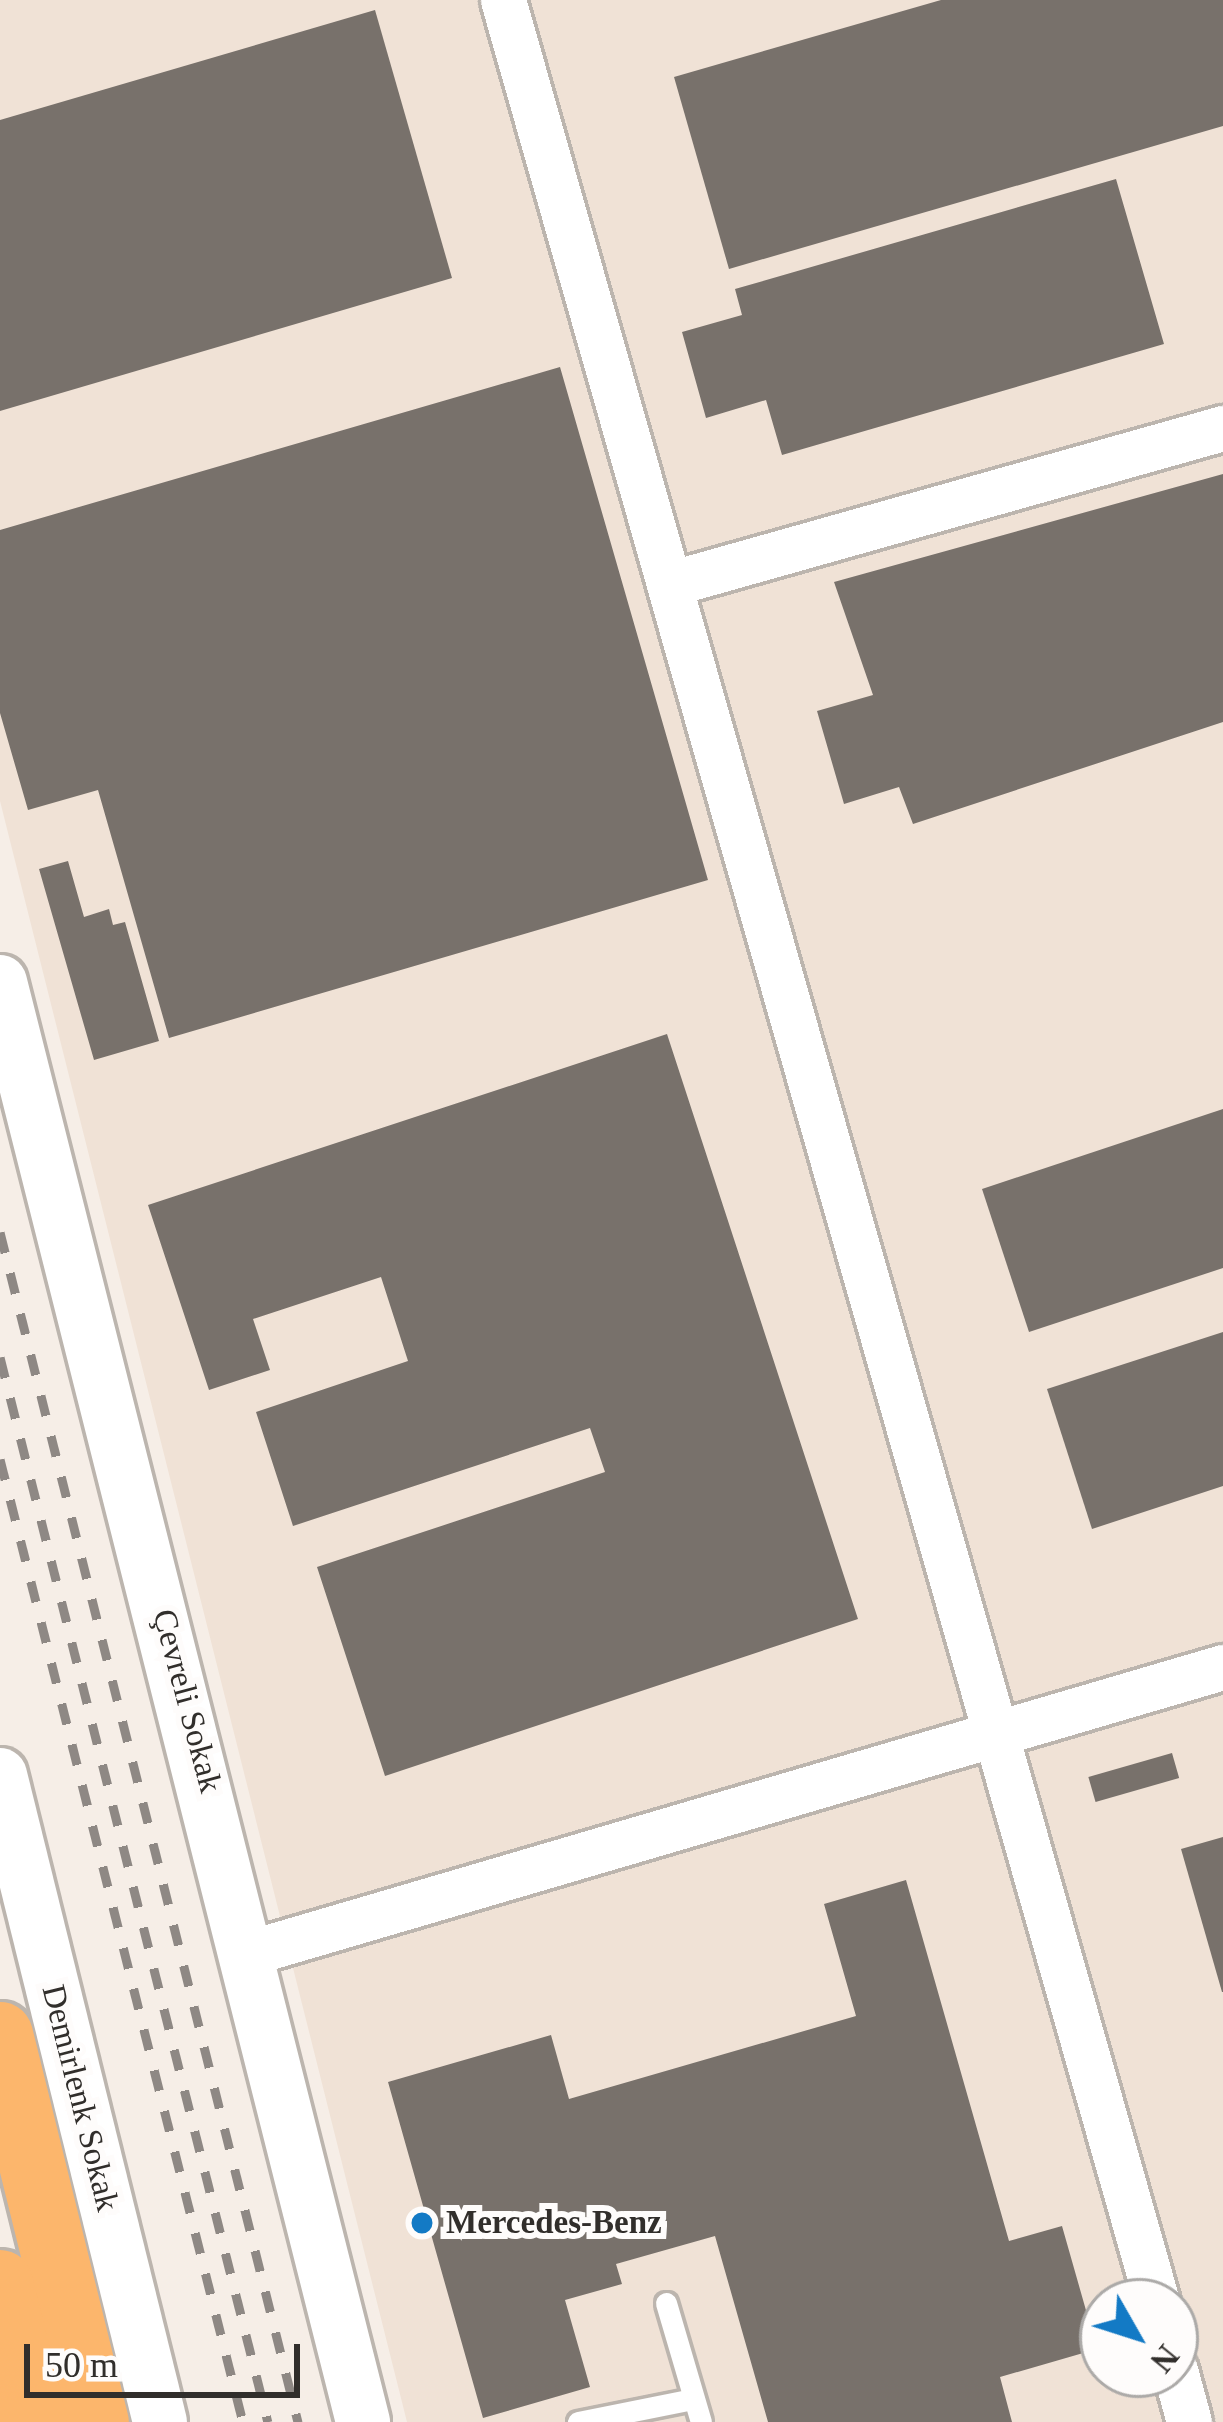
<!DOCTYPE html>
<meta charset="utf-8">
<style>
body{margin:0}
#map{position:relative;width:1223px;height:2422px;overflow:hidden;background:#f6eee7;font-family:"Times New Roman",serif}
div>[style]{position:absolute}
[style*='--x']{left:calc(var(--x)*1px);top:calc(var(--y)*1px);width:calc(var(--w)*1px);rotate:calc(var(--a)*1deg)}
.built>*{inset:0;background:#f0e2d6}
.building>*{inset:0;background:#78716b;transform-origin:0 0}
.roads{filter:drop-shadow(3px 0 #bcb5ae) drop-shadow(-3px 0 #bcb5ae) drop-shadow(0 3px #bcb5ae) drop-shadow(0 -3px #bcb5ae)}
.service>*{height:21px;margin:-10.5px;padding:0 10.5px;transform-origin:10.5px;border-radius:10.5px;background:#fff}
.minor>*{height:45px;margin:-22.5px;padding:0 22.5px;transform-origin:22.5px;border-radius:22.5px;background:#fff}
.tertiary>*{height:54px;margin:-27px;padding:0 27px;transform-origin:27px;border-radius:27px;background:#fff}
.trunk>*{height:66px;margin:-33px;padding:0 33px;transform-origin:33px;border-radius:33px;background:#fcb66c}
.rail>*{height:9px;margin-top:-4.5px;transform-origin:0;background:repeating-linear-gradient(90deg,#8e8884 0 21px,transparent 0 42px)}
.dots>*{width:33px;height:33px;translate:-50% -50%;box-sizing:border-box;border:6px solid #fefcfb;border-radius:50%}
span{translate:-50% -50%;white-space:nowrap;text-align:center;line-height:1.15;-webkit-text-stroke:12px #fefcfb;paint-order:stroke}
.street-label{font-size:33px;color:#312e2b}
.poi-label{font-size:33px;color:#312e2b;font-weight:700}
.left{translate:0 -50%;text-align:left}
.north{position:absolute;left:1079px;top:2278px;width:120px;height:120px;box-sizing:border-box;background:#fefcfb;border:3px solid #acaaa8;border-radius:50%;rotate:129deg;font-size:33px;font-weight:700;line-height:48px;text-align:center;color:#312e2b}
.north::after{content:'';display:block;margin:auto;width:42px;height:54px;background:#137ac5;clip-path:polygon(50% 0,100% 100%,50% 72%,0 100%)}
.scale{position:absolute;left:24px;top:2344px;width:276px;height:54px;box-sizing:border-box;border:6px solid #312e2b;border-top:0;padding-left:15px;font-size:36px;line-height:42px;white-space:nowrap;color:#312e2b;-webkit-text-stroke:9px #fefcfb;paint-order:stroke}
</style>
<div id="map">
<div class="built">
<div style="clip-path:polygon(evenodd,0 0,1223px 0,1223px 2422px,407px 2422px,0 801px,0 0,1103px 2302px,1175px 2302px,1175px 2374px,1103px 2374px,1103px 2302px)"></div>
</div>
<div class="building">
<div style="clip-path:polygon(941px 0,1223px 0,1223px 126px,729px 269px,674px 77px)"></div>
<div style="clip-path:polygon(375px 10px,452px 278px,0 411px,0 120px)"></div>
<div style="clip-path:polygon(1116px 179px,1164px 344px,782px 455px,766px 400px,706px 418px,682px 332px,742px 315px,735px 289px)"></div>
<div style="clip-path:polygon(560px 367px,708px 880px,169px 1038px,98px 790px,28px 810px,0 713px,0 530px)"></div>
<div style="clip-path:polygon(1223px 474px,1223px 722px,913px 824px,899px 787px,844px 804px,817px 711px,873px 695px,834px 582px)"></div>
<div style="clip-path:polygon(68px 861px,84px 917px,109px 909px,113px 925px,125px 922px,159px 1041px,94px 1060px,39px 869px)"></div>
<div style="clip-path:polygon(667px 1034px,858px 1619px,385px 1776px,317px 1567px,605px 1472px,590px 1428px,293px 1526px,256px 1412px,408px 1361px,381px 1277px,253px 1319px,270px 1370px,209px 1390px,148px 1205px)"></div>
<div style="clip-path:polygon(1223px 1109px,1223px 1268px,1029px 1332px,982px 1189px)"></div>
<div style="clip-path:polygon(1223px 1332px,1223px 1486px,1092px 1529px,1047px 1389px)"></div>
<div style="left:1172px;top:1753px;width:26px;height:87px;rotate:74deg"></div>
<div style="clip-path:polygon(1223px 1837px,1223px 1992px,1222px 1992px,1181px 1849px)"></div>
<div style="clip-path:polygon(906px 1880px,1009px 2241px,1062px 2226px,1097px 2349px,1000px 2377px,1012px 2422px,768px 2422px,715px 2236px,616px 2264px,622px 2284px,565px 2300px,590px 2387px,483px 2418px,388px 2082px,551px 2035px,569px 2099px,856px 2016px,824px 1904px)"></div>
</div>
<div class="roads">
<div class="service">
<div style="--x:666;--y:2303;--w:124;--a:73.6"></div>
<div style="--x:578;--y:2422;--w:117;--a:-11.3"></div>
</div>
<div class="minor">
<div style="--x:503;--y:0;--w:607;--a:74.13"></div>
<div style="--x:252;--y:1952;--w:1012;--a:-16.36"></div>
<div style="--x:1157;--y:2302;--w:1786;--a:-105.86"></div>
<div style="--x:669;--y:584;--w:576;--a:-15.73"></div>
<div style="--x:1175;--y:2370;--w:54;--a:74.9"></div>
</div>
<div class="tertiary">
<div style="--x:0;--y:982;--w:1485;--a:75.85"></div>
<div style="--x:0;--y:1775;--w:666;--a:76.11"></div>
</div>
<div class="trunk">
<div style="--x:0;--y:2035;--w:399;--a:76.1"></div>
<div style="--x:0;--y:2283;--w:143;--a:76.3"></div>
</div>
</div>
<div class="rail">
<div style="--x:0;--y:1232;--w:1227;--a:75.94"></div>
<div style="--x:0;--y:1357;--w:1098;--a:75.88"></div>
<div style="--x:0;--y:1459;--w:993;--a:75.84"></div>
</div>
<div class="dots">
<div style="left:422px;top:2223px;background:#137ac5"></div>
</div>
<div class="street-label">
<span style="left:187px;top:1701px;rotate:75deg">Çevreli Sokak</span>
<span style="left:80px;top:2098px;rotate:76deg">Demirlenk Sokak</span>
</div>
<div class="poi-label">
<span class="left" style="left:446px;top:2223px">Mercedes-Benz</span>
</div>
<div class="north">N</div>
<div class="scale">50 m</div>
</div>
